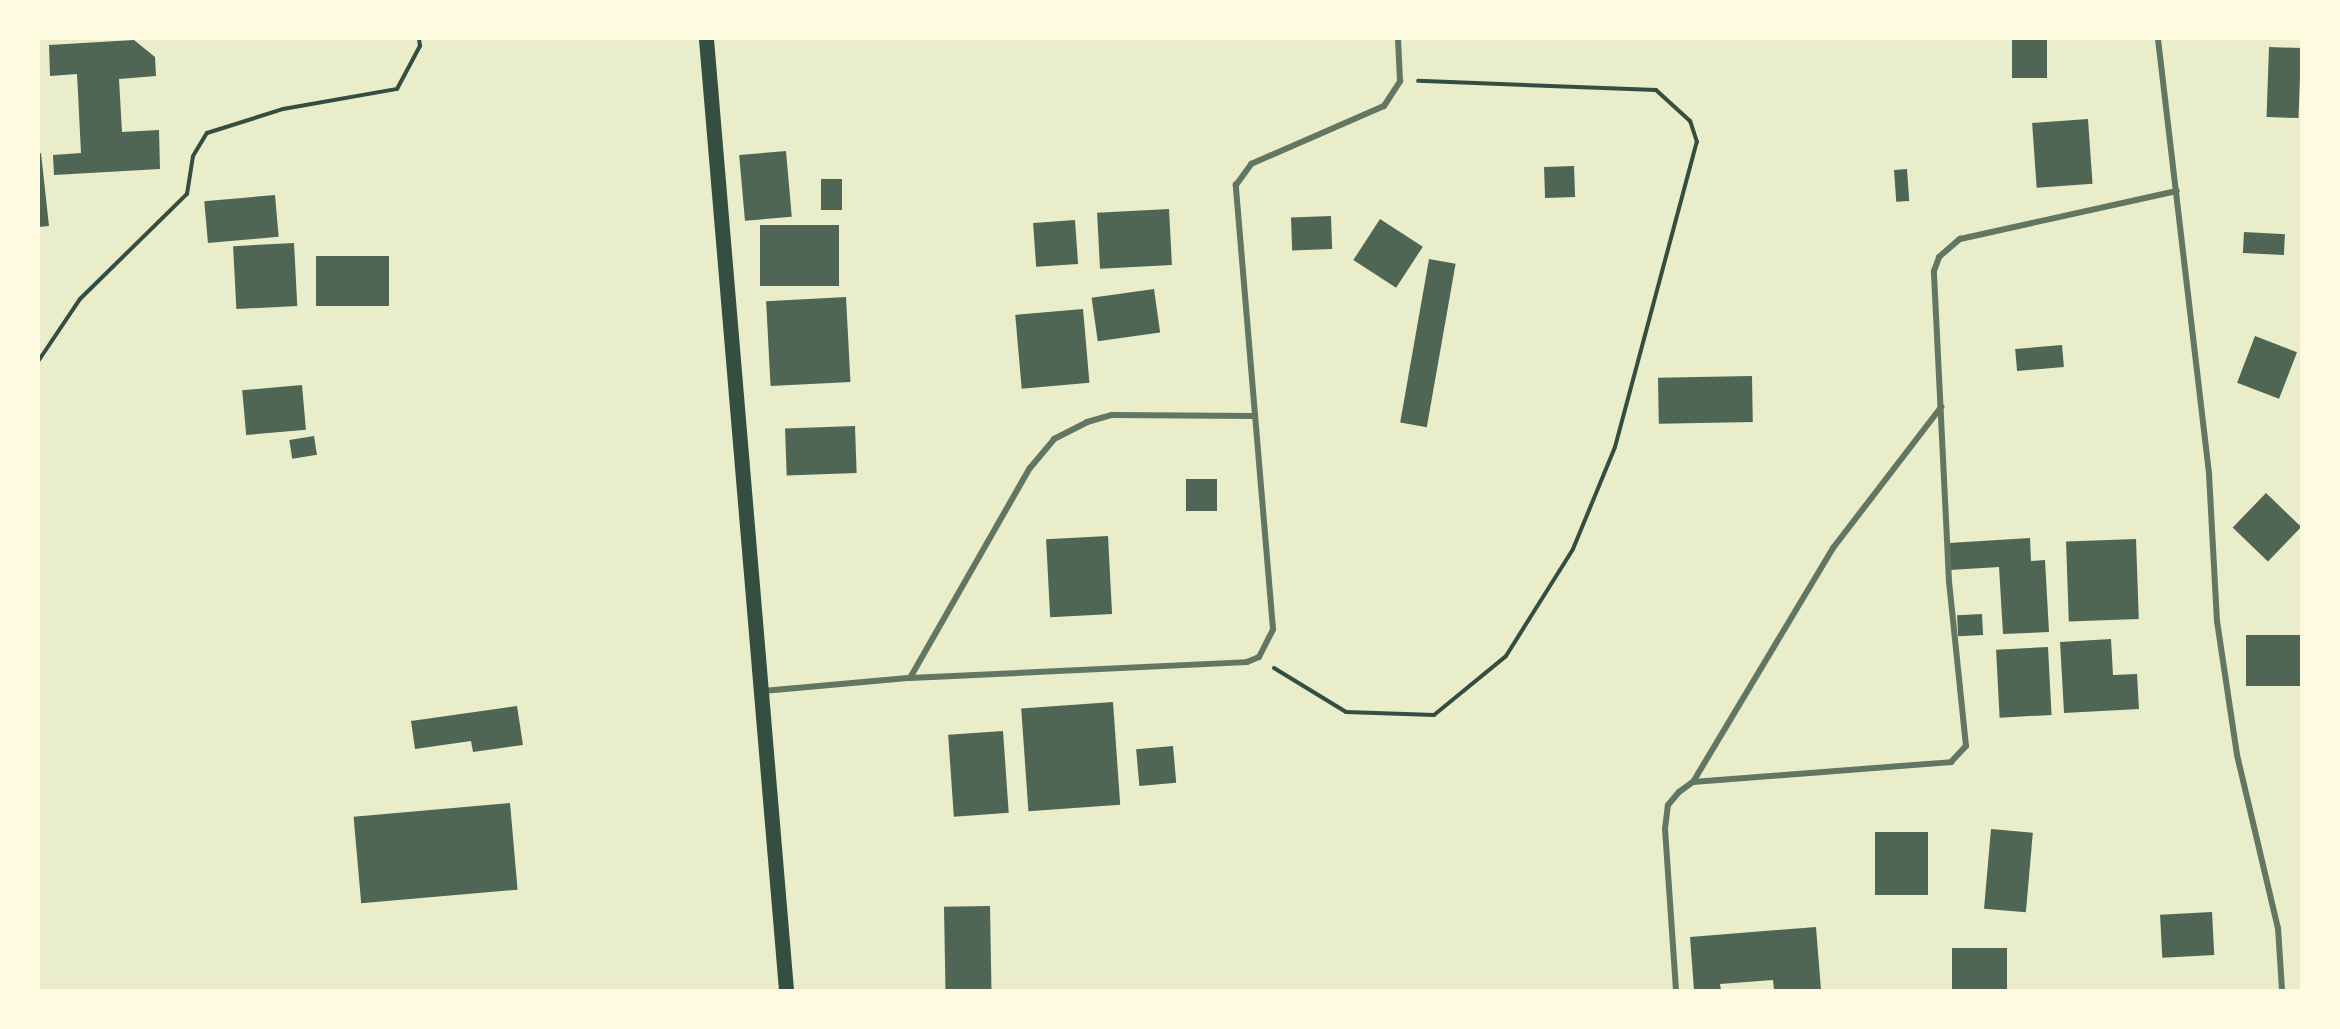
<!DOCTYPE html>
<style>
body{margin:0}
#map{position:relative;width:2340px;height:1029px;overflow:hidden;background:#e9edc9;font-family:"Archivo Narrow",sans-serif}
div>[style]{position:absolute}
[style*='--x']{left:calc(var(--x)*1px);top:calc(var(--y)*1px);width:calc(var(--w)*1px);rotate:calc(var(--a)*1deg)}
.building>*{inset:0;background:#4f6655;transform-origin:0 0}
.path>*{height:4px;margin:-2px;padding:0 2px;transform-origin:2px;border-radius:2px;background:#344e41}
.minor>*{height:6px;margin:-3px;padding:0 3px;transform-origin:3px;border-radius:3px;background:#617663}
.primary>*{height:15px;margin:-7.5px;padding:0 7.5px;transform-origin:7.5px;border-radius:7.5px;background:#344e41}
span{translate:-50% -50%;white-space:nowrap;text-align:center;line-height:1.15;-webkit-text-stroke:6px #fefae0;paint-order:stroke}
.frame{position:absolute;inset:0;border:40px solid #fefae0;pointer-events:none}
</style>
<div id="map">
<div class="building">
<div style="left:2012px;top:39px;width:35px;height:39px"></div>
<div style="clip-path:polygon(134px 40px,155px 57px,156px 76px,119px 79px,122px 132px,159px 130px,160px 169px,54px 175px,53px 155px,81px 153px,77px 74px,50px 76px,49px 45px)"></div>
<div style="left:2269px;top:47px;width:32px;height:70px;rotate:2deg"></div>
<div style="left:2088px;top:119px;width:65px;height:56px;rotate:86deg"></div>
<div style="left:786px;top:151px;width:66px;height:47px;rotate:85deg"></div>
<div style="clip-path:polygon(41px 153px,49px 226px,39px 227px,39px 154px)"></div>
<div style="left:1574px;top:166px;width:31px;height:30px;rotate:88deg"></div>
<div style="left:1907px;top:169px;width:32px;height:13px;rotate:86deg"></div>
<div style="left:842px;top:179px;width:31px;height:21px;rotate:90deg"></div>
<div style="left:275px;top:195px;width:42px;height:71px;rotate:85deg"></div>
<div style="left:1169px;top:209px;width:56px;height:72px;rotate:87deg"></div>
<div style="left:1331px;top:216px;width:33px;height:40px;rotate:88deg"></div>
<div style="left:1380px;top:219px;width:51px;height:49px;rotate:33deg"></div>
<div style="left:1075px;top:220px;width:44px;height:42px;rotate:86deg"></div>
<div style="left:839px;top:225px;width:61px;height:79px;rotate:90deg"></div>
<div style="left:2244px;top:232px;width:41px;height:21px;rotate:3deg"></div>
<div style="left:294px;top:243px;width:63px;height:61px;rotate:87deg"></div>
<div style="left:389px;top:256px;width:50px;height:73px;rotate:90deg"></div>
<div style="left:1429px;top:259px;width:27px;height:166px;rotate:10deg"></div>
<div style="left:1154px;top:289px;width:44px;height:63px;rotate:82deg"></div>
<div style="left:846px;top:297px;width:85px;height:80px;rotate:87deg"></div>
<div style="left:1083px;top:309px;width:74px;height:68px;rotate:85deg"></div>
<div style="left:2255px;top:336px;width:45px;height:50px;rotate:21deg"></div>
<div style="left:2062px;top:345px;width:22px;height:47px;rotate:85deg"></div>
<div style="left:1752px;top:376px;width:46px;height:94px;rotate:89deg"></div>
<div style="left:302px;top:385px;width:45px;height:60px;rotate:85deg"></div>
<div style="left:855px;top:426px;width:47px;height:70px;rotate:88deg"></div>
<div style="left:314px;top:436px;width:19px;height:25px;rotate:81deg"></div>
<div style="left:1186px;top:479px;width:31px;height:32px"></div>
<div style="left:2266px;top:493px;width:49px;height:48px;rotate:44deg"></div>
<div style="left:1108px;top:536px;width:78px;height:62px;rotate:87deg"></div>
<div style="clip-path:polygon(2030px 538px,2031px 561px,2045px 560px,2049px 632px,2003px 634px,1999px 567px,1950px 570px,1949px 543px)"></div>
<div style="left:2136px;top:539px;width:80px;height:70px;rotate:88deg"></div>
<div style="left:1982px;top:614px;width:21px;height:25px;rotate:87deg"></div>
<div style="left:2301px;top:635px;width:51px;height:55px;rotate:90deg"></div>
<div style="clip-path:polygon(2111px 639px,2113px 675px,2137px 674px,2139px 709px,2064px 713px,2060px 642px)"></div>
<div style="left:2048px;top:647px;width:68px;height:52px;rotate:87deg"></div>
<div style="left:1113px;top:702px;width:103px;height:92px;rotate:86deg"></div>
<div style="clip-path:polygon(517px 706px,523px 745px,473px 752px,471px 741px,415px 749px,411px 721px)"></div>
<div style="left:1003px;top:731px;width:82px;height:55px;rotate:86deg"></div>
<div style="left:1173px;top:746px;width:37px;height:37px;rotate:85deg"></div>
<div style="left:510px;top:803px;width:87px;height:157px;rotate:85deg"></div>
<div style="left:1991px;top:829px;width:42px;height:80px;rotate:5deg"></div>
<div style="left:1928px;top:832px;width:63px;height:53px;rotate:90deg"></div>
<div style="left:990px;top:906px;width:84px;height:46px;rotate:89deg"></div>
<div style="left:2212px;top:912px;width:43px;height:52px;rotate:87deg"></div>
<div style="clip-path:polygon(1816px 927px,1821px 990px,1774px 990px,1773px 980px,1720px 984px,1721px 990px,1694px 990px,1690px 937px)"></div>
<div style="left:2007px;top:948px;width:42px;height:55px;rotate:90deg"></div>
</div>
<div class="path">
<div style="--x:39;--y:360;--w:73;--a:-56.1"></div>
<div style="--x:80;--y:299;--w:150;--a:-44.5"></div>
<div style="--x:187;--y:194;--w:38;--a:-81"></div>
<div style="--x:193;--y:156;--w:27;--a:-59"></div>
<div style="--x:207;--y:133;--w:80;--a:-17.5"></div>
<div style="--x:283;--y:109;--w:116;--a:-10"></div>
<div style="--x:397;--y:89;--w:49;--a:-61.9"></div>
<div style="--x:420;--y:46;--w:7;--a:-98"></div>
<div style="--x:1274;--y:668;--w:84;--a:31.4"></div>
<div style="--x:1346;--y:712;--w:88;--a:2"></div>
<div style="--x:1434;--y:715;--w:93;--a:-39.3"></div>
<div style="--x:1506;--y:656;--w:126;--a:-57.9"></div>
<div style="--x:1573;--y:549;--w:110;--a:-67.6"></div>
<div style="--x:1615;--y:447;--w:316;--a:-75"></div>
<div style="--x:1697;--y:142;--w:22;--a:-108"></div>
<div style="--x:1690;--y:121;--w:46;--a:-137.6"></div>
<div style="--x:1656;--y:90;--w:238;--a:-177.8"></div>
</div>
<div class="minor">
<div style="--x:2158;--y:39;--w:438;--a:83.3"></div>
<div style="--x:2209;--y:474;--w:147;--a:86.9"></div>
<div style="--x:2217;--y:621;--w:135;--a:81.5"></div>
<div style="--x:2237;--y:755;--w:178;--a:76.7"></div>
<div style="--x:2278;--y:928;--w:62;--a:86.3"></div>
<div style="--x:910;--y:678;--w:242;--a:-60.3"></div>
<div style="--x:1030;--y:468;--w:38;--a:-50"></div>
<div style="--x:1054;--y:439;--w:37;--a:-27"></div>
<div style="--x:1087;--y:422;--w:26;--a:-16"></div>
<div style="--x:1112;--y:415;--w:142;--a:0.4"></div>
<div style="--x:763;--y:691;--w:148;--a:-5.1"></div>
<div style="--x:910;--y:678;--w:337;--a:-2.7"></div>
<div style="--x:1247;--y:662;--w:13;--a:-23"></div>
<div style="--x:1259;--y:657;--w:31;--a:-63"></div>
<div style="--x:1273;--y:629;--w:446;--a:-94.8"></div>
<div style="--x:1236;--y:185;--w:26;--a:-54"></div>
<div style="--x:1251;--y:164;--w:145;--a:-23.6"></div>
<div style="--x:1384;--y:106;--w:30;--a:-57"></div>
<div style="--x:1400;--y:81;--w:42;--a:-92.7"></div>
<div style="--x:1693;--y:782;--w:273;--a:-59.1"></div>
<div style="--x:1833;--y:548;--w:178;--a:-52.5"></div>
<div style="--x:1676;--y:990;--w:161;--a:-93.9"></div>
<div style="--x:1665;--y:829;--w:24;--a:-83"></div>
<div style="--x:1668;--y:805;--w:17;--a:-50"></div>
<div style="--x:1679;--y:792;--w:17;--a:-36"></div>
<div style="--x:1693;--y:782;--w:259;--a:-4.4"></div>
<div style="--x:1951;--y:762;--w:22;--a:-47"></div>
<div style="--x:1966;--y:746;--w:166;--a:-95.9"></div>
<div style="--x:1949;--y:581;--w:310;--a:-92.8"></div>
<div style="--x:1934;--y:271;--w:15;--a:-70"></div>
<div style="--x:1939;--y:257;--w:28;--a:-41"></div>
<div style="--x:1960;--y:239;--w:222;--a:-12.5"></div>
</div>
<div class="primary">
<div style="--x:706;--y:39;--w:954;--a:85.19"></div>
</div>
<div class="frame"></div>
</div>
